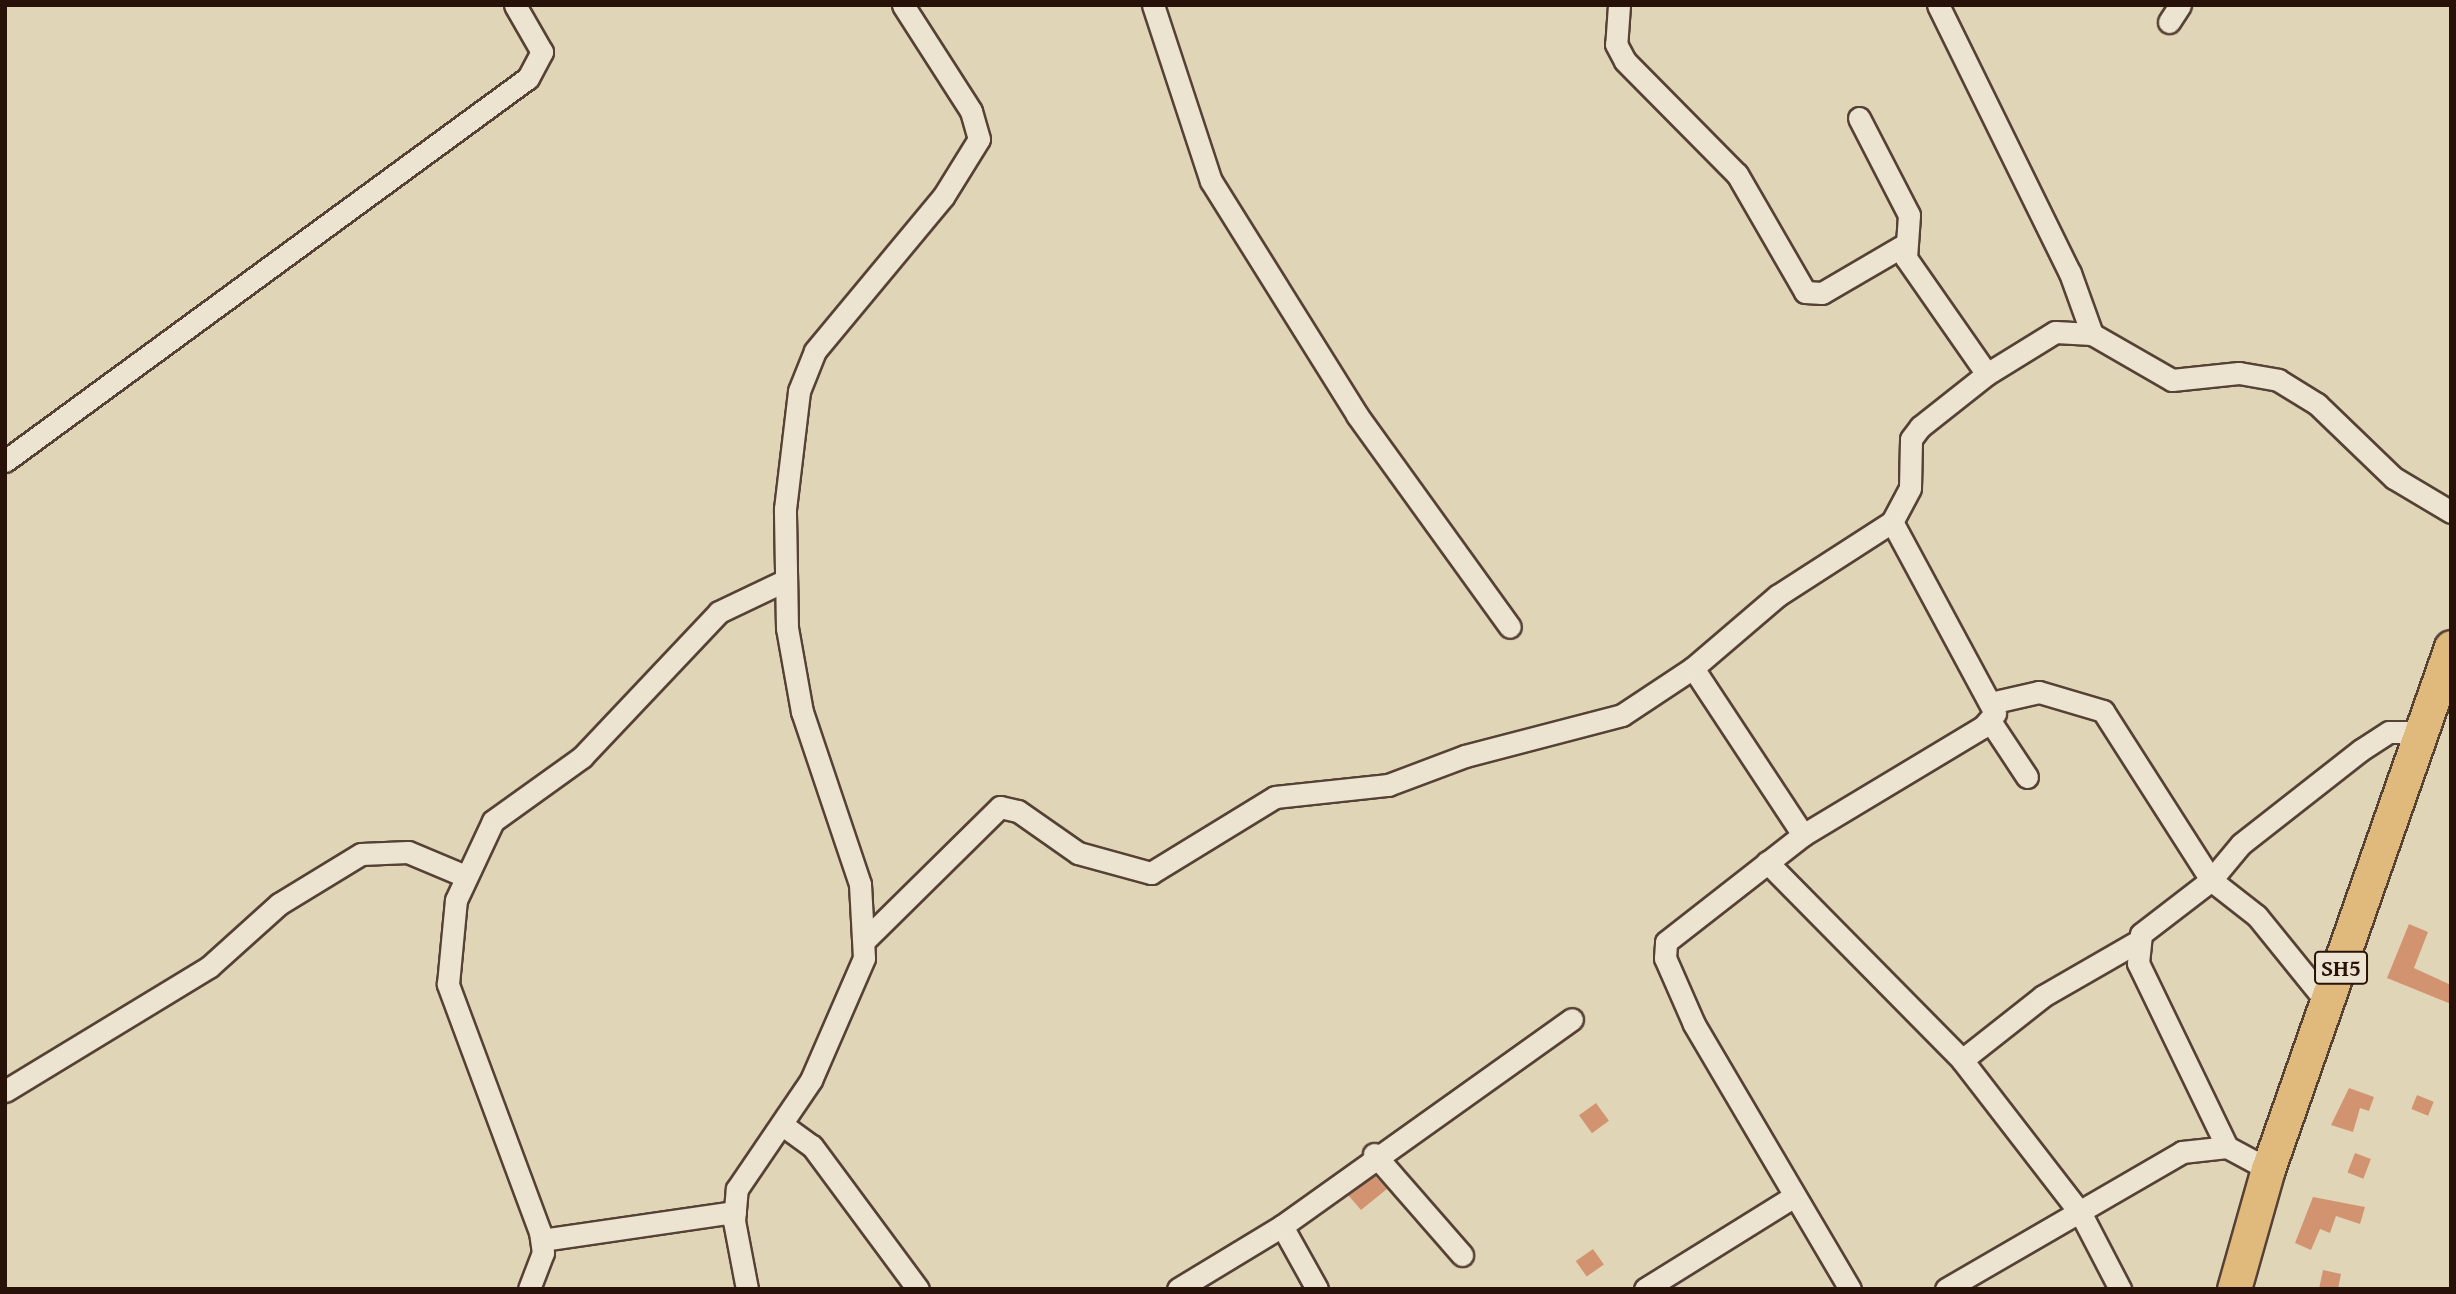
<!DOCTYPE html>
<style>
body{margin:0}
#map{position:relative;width:2456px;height:1294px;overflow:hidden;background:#e1d5b8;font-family:"Gentium Book Plus",serif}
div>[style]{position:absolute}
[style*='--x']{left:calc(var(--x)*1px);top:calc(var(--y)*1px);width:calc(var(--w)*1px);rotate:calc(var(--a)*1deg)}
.building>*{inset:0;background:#d29470;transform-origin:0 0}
.roads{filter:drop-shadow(2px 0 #564235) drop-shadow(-2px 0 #564235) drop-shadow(0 2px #564235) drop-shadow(0 -2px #564235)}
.street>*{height:21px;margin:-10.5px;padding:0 10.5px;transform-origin:10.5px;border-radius:10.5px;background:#ece4d1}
.primary>*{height:33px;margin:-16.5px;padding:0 16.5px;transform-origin:16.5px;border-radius:16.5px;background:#e0ba7c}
span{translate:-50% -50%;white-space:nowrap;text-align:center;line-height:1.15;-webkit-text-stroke:7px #ece4d1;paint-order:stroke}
.shield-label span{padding:2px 5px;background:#ece4d1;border:2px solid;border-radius:5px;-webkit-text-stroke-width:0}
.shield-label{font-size:23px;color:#281109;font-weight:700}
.frame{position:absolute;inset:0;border:7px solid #281109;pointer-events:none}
</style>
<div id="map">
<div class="building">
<div style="clip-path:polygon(2409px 924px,2428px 932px,2414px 968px,2451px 985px,2451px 1004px,2387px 978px)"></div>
<div style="clip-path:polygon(2349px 1088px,2374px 1097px,2369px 1111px,2360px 1108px,2353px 1132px,2331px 1125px)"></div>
<div style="left:2417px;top:1095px;width:18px;height:15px;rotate:22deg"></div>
<div style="left:1596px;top:1103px;width:22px;height:21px;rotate:54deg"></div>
<div style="left:2355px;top:1153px;width:17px;height:21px;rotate:21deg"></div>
<div style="clip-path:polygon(1375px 1176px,1387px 1189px,1361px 1210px,1348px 1195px)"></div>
<div style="clip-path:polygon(2313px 1197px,2365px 1207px,2360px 1224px,2336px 1216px,2330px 1233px,2320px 1229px,2311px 1250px,2295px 1243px)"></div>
<div style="left:1593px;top:1249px;width:19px;height:21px;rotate:55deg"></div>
<div style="clip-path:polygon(2323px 1270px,2341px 1274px,2338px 1289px,2319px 1289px)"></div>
</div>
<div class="roads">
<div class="street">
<div style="--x:1153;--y:5;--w:185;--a:71.8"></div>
<div style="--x:1211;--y:181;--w:276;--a:58"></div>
<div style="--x:1357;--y:415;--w:261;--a:54.2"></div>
<div style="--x:1619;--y:5;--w:39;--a:94"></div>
<div style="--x:1616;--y:44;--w:19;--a:62"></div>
<div style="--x:1625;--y:61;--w:159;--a:45.3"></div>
<div style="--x:1737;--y:174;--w:136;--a:60"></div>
<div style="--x:1805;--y:292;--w:17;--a:3"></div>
<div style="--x:1822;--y:293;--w:95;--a:-30.3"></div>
<div style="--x:1938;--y:5;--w:299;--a:63.8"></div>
<div style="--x:2070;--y:273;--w:65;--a:70.2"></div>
<div style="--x:2169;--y:22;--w:20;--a:-57"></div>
<div style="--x:1859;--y:118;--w:109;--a:62.7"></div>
<div style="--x:1909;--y:215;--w:43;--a:94"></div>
<div style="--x:1906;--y:258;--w:141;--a:55.1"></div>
<div style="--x:5;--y:461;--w:648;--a:-36.22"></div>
<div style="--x:528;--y:78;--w:30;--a:-62"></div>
<div style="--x:542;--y:52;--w:54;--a:-119.9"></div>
<div style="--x:1693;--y:668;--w:200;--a:56.6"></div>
<div style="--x:1995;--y:702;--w:45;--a:-12.8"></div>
<div style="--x:2039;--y:692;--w:67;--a:16.5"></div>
<div style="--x:2103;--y:711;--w:201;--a:57.4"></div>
<div style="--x:2211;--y:880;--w:47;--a:-50.2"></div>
<div style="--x:2241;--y:844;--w:152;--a:-38.1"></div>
<div style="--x:2361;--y:750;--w:33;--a:-33"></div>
<div style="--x:2389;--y:732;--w:28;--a:0"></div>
<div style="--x:1990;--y:721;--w:67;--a:56.5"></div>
<div style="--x:1767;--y:862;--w:278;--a:45.4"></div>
<div style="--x:1962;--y:1060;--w:195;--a:52.3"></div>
<div style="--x:2081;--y:1214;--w:85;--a:62.5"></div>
<div style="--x:864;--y:941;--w:191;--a:-44.6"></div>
<div style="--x:1000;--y:807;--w:18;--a:13"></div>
<div style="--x:1018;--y:811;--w:73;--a:35"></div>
<div style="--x:1078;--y:853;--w:76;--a:15.3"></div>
<div style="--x:1151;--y:873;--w:145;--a:-31.5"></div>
<div style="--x:1275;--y:797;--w:114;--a:-6.1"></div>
<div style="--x:1388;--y:785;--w:82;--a:-20.6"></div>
<div style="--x:1465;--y:756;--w:162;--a:-14.6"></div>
<div style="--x:1622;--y:715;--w:85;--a:-33.5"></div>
<div style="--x:1693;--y:668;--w:111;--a:-40.6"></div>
<div style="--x:1777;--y:596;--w:137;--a:-32.8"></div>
<div style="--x:1892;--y:522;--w:38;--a:-62"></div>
<div style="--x:1910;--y:488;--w:49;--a:-88.8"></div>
<div style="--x:1911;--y:439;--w:15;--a:-53"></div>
<div style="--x:1920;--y:427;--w:85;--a:-38.3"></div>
<div style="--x:1987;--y:374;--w:80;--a:-31.7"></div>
<div style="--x:2055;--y:332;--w:37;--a:3"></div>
<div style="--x:2092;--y:334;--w:92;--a:29.9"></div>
<div style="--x:2172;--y:380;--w:67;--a:-6"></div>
<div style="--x:2239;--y:373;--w:40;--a:10"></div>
<div style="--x:2278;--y:380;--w:46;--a:31.6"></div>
<div style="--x:2317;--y:404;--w:107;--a:43.9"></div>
<div style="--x:2394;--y:478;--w:66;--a:30.8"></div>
<div style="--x:1962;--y:1060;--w:103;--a:-38.3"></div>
<div style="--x:2043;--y:996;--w:106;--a:-29.9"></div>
<div style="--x:5;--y:1091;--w:239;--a:-31.3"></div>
<div style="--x:209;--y:967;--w:94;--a:-42"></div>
<div style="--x:279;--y:904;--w:96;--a:-31.4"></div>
<div style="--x:361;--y:854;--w:47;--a:-2.4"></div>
<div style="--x:408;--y:852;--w:62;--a:22.8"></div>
<div style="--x:784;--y:1126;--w:34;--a:36"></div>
<div style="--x:812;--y:1146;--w:178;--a:53.5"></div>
<div style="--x:2227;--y:1147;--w:204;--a:-115.8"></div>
<div style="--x:2138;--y:963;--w:29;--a:-84"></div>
<div style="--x:2141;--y:934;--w:88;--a:-37.6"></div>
<div style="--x:2211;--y:880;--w:58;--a:38"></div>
<div style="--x:2257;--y:916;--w:114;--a:51"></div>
<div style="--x:1374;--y:1154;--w:134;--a:48.9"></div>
<div style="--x:1282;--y:1226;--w:72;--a:60.9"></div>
<div style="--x:542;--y:1240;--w:195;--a:-8.3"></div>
<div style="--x:529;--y:1289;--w:39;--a:-69"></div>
<div style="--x:543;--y:1253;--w:21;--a:-98"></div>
<div style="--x:540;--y:1232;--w:265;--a:-110.4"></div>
<div style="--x:448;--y:984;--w:84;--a:-84.6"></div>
<div style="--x:456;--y:900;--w:87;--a:-64.9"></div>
<div style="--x:493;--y:821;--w:110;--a:-35.7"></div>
<div style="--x:582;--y:757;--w:199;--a:-46.6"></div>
<div style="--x:719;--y:612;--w:72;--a:-25.5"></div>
<div style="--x:747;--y:1289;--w:69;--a:-100.8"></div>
<div style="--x:734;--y:1221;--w:32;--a:-85"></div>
<div style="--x:737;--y:1189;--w:132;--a:-55.8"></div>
<div style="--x:811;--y:1080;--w:133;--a:-66.5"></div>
<div style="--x:864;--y:958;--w:74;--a:-93.1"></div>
<div style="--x:860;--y:884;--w:182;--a:-108.6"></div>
<div style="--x:802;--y:712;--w:85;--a:-100.1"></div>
<div style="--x:787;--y:628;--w:119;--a:-91"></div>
<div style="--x:785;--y:509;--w:119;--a:-83.2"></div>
<div style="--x:799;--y:391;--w:43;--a:-68.2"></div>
<div style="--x:815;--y:351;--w:200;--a:-50.3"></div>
<div style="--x:943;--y:197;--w:68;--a:-58.2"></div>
<div style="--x:979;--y:139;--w:29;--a:-106"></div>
<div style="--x:971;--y:111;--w:126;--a:-122.7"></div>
<div style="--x:1178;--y:1289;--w:122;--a:-31.2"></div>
<div style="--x:1282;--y:1226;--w:356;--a:-35.5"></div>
<div style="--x:1645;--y:1289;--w:174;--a:-31.9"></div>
<div style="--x:1850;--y:1289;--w:308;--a:-120.5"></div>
<div style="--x:1694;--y:1024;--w:72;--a:-113.7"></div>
<div style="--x:1665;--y:958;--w:16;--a:-86"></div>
<div style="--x:1666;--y:942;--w:174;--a:-38"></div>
<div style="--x:1803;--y:835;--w:210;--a:-31"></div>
<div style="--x:1983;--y:727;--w:18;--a:-49"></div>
<div style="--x:1995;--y:713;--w:217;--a:-118.3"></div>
<div style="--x:1946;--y:1289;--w:273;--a:-30.1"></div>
<div style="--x:2182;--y:1152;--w:45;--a:-6.3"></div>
<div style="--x:2227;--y:1147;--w:47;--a:28.2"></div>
</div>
<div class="primary">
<div style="--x:2234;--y:1289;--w:125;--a:-74.2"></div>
<div style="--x:2268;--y:1169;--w:553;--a:-70.68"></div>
</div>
</div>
<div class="shield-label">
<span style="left:2341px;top:968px">SH5</span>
</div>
<div class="frame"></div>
</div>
